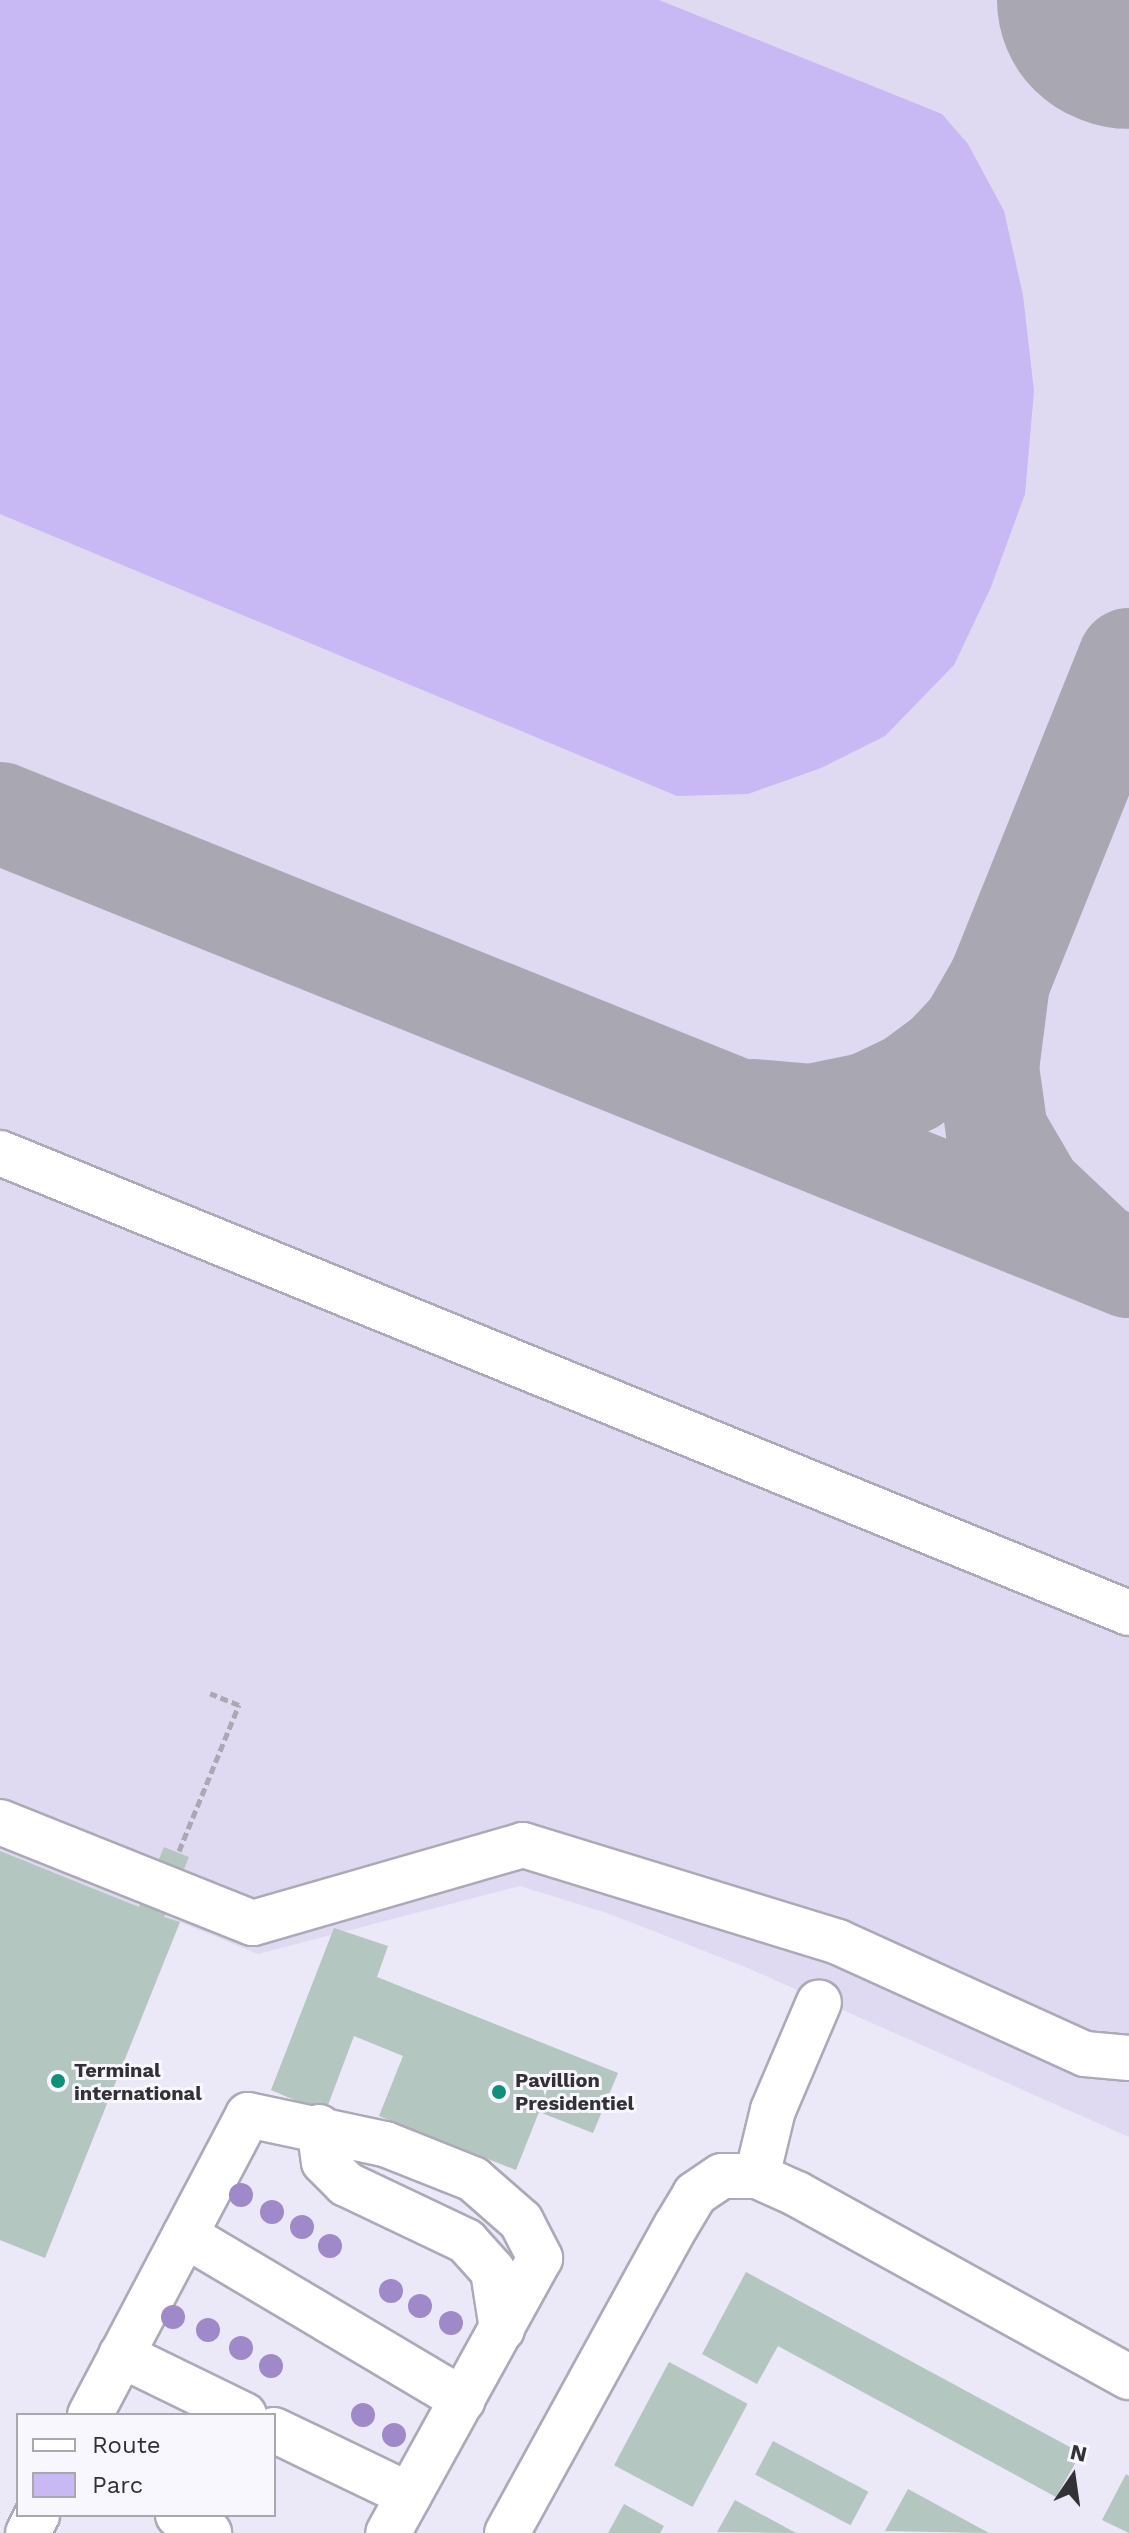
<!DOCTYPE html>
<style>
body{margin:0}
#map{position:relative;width:1129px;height:2533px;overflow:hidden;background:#ebe8f7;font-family:"Work Sans",sans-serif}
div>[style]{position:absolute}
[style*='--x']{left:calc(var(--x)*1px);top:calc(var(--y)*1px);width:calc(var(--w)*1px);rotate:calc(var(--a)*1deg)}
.built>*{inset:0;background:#dfdaf1}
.green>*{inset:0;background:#c8b8f4}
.taxiway>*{height:102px;margin:-51px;padding:0 51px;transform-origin:51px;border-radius:51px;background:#a9a7b2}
.runway>*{height:254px;margin:-127px;padding:0 127px;transform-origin:127px;border-radius:127px;background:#a9a7b2}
.building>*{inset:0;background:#b3c6c0;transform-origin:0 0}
.path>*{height:5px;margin-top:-2.5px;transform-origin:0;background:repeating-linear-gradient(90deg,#aba8b4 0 8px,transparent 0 12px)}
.roads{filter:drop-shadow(2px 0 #aca9b8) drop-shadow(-2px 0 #aca9b8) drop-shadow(0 2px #aca9b8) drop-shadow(0 -2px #aca9b8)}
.minor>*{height:44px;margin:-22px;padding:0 22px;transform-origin:22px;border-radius:22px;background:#fff}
.trees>*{width:24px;height:24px;margin:-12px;border-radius:50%;background:#9f89c9}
.dots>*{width:22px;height:22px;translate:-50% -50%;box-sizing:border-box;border:4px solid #f8f7fd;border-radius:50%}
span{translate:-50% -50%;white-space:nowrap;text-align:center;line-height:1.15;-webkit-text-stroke:6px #f8f7fd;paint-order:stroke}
.poi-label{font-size:20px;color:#323137;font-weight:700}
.left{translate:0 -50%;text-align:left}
.legend{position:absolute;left:16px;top:2413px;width:260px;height:104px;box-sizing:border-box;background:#f8f7fd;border:2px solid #a9a8ae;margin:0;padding:10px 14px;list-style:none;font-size:24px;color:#323137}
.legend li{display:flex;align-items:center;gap:16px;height:40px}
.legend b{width:40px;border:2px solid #a9a8ae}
.north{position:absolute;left:1033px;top:2437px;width:80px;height:80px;-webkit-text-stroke:6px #f8f7fd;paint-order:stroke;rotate:13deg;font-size:22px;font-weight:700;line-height:32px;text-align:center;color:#323137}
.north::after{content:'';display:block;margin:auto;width:28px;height:36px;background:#323137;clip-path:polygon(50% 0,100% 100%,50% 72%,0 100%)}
</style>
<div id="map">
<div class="built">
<div style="clip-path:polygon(0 0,1129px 0,1129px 2137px,750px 1969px,610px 1914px,520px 1886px,258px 1954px,180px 1922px,45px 2258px,0 2240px)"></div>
</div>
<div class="green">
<div style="clip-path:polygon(0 0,659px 0,942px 114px,968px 144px,1004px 211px,1023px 295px,1034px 391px,1025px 494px,991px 587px,954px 665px,885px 736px,821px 768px,748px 794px,677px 796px,0 514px)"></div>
</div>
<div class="taxiway">
<div style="--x:1119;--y:0;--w:12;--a:31"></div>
<div style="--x:0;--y:813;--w:1217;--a:21.91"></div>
<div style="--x:999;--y:982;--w:87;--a:97.3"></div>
<div style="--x:988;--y:1068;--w:65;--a:82"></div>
<div style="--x:997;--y:1132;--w:69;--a:59.7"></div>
<div style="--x:1032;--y:1192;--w:77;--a:43.4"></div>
<div style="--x:754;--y:1110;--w:58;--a:4.9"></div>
<div style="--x:812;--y:1115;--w:58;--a:-11.9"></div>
<div style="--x:869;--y:1103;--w:47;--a:-25.5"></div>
<div style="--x:911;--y:1083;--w:44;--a:-36.6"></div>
<div style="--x:946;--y:1057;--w:38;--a:-47"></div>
<div style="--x:972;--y:1029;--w:54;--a:-60.1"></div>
<div style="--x:999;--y:982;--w:348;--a:-68.1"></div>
</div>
<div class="runway">
<div style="--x:1124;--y:0;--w:5;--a:22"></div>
</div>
<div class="building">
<div style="clip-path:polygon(164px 1847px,189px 1857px,164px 1917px,180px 1922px,45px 2258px,0 2240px,0 1851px,139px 1907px)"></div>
<div style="clip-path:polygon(334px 1928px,388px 1946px,377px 1977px,618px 2073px,593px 2133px,539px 2112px,516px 2170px,379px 2116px,403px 2056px,354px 2036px,325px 2113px,271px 2090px)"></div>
<div style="clip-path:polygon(746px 2272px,1081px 2453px,1056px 2497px,778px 2346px,757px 2384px,702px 2354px)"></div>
<div style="left:669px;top:2362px;width:89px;height:117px;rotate:28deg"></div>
<div style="left:773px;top:2441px;width:108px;height:38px;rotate:28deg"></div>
<div style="clip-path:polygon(1126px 2474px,1129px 2476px,1129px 2533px,1102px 2520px)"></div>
<div style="clip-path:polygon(908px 2489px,989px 2533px,885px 2531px)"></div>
<div style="clip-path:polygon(735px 2500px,796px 2533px,717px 2532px)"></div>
<div style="clip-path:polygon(624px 2504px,664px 2526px,660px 2533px,608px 2533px)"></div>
</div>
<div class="path">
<div style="--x:179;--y:1851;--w:158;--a:-67.7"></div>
<div style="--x:239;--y:1705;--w:31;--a:-158"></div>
</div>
<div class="roads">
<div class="minor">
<div style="--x:0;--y:1153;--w:1219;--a:22.17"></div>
<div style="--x:0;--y:1822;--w:272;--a:21.8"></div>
<div style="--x:253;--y:1923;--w:281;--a:-16.1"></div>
<div style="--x:523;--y:1845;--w:330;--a:17.1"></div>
<div style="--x:838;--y:1942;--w:271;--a:24.4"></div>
<div style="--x:1085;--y:2054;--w:44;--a:5.2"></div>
<div style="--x:319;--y:2127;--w:35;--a:82"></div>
<div style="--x:324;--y:2162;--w:31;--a:45"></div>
<div style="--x:346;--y:2184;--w:133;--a:25.4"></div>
<div style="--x:466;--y:2241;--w:40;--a:48"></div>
<div style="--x:493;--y:2271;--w:59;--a:81.2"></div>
<div style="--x:757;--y:2176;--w:68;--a:-76.4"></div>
<div style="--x:773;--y:2110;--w:117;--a:-66.9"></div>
<div style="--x:185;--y:2235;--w:323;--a:30.7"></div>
<div style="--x:121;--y:2355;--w:137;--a:26"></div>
<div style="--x:90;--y:2415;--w:339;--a:-62.2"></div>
<div style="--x:248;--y:2115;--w:140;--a:12"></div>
<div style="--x:385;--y:2144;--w:95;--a:21.7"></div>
<div style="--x:473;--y:2179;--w:64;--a:41.2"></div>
<div style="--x:521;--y:2221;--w:42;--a:62.8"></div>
<div style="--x:540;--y:2258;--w:314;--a:118.9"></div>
<div style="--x:274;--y:2430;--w:150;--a:25.7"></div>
<div style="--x:178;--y:2515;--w:36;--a:30"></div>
<div style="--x:28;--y:2533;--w:20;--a:-63"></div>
<div style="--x:507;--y:2533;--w:350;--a:-61.2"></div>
<div style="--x:676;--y:2226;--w:37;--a:-59"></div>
<div style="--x:695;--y:2194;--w:32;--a:-34"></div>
<div style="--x:722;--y:2176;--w:35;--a:0"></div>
<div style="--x:757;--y:2176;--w:44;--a:24.2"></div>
<div style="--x:797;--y:2194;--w:379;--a:28.9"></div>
</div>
</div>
<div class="trees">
<div style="left:241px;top:2195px"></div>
<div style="left:272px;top:2212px"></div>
<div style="left:302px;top:2227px"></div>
<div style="left:330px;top:2246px"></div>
<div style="left:391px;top:2291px"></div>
<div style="left:420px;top:2306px"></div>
<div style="left:173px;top:2317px"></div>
<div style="left:451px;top:2323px"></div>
<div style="left:208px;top:2330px"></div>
<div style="left:241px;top:2348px"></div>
<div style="left:271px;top:2366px"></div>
<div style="left:363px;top:2415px"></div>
<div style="left:394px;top:2435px"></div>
</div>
<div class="dots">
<div style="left:58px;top:2081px;background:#0f9179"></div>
<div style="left:499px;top:2092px;background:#0f9179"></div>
</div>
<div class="poi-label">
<span class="left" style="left:74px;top:2082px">Terminal<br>international</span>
<span class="left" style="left:515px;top:2092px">Pavillion<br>Presidentiel</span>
</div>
<ul class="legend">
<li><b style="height:10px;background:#fff"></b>Route</li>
<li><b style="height:22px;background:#c8b8f4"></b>Parc</li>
</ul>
<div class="north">N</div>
</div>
